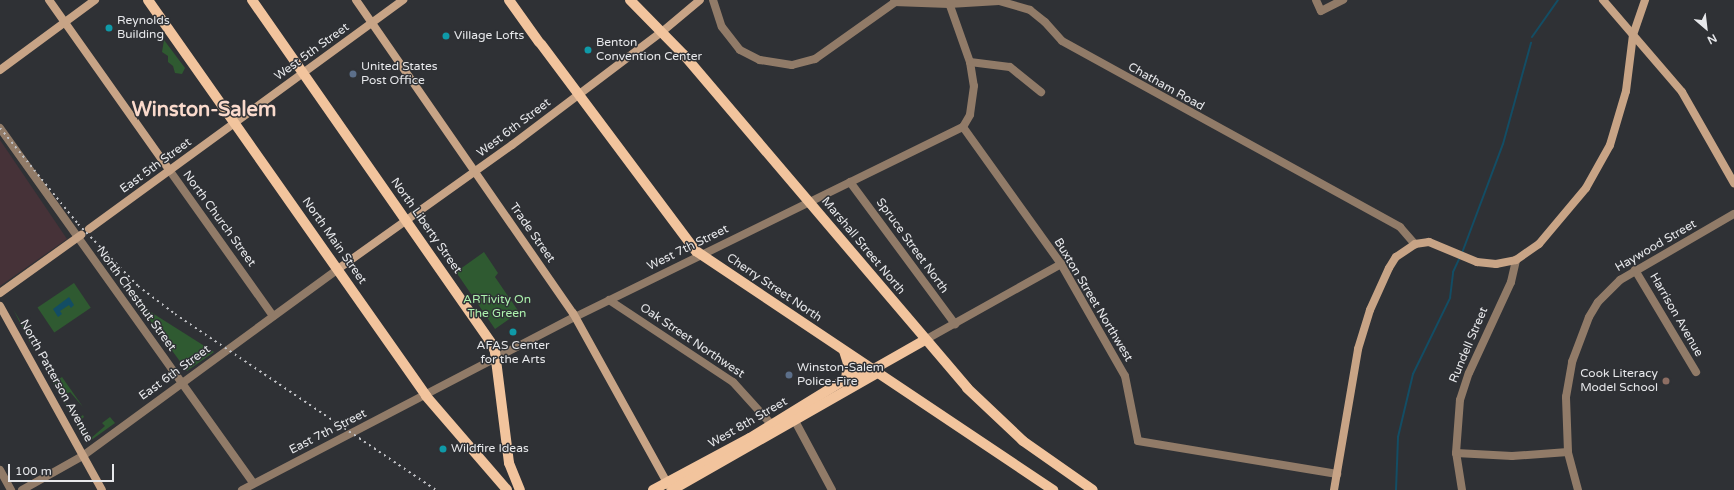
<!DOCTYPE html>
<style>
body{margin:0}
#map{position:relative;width:1734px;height:490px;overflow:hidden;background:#2f3135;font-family:"Varela Round",sans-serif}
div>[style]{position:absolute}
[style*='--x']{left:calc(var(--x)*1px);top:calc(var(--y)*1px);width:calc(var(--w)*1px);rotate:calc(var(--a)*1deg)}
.commercial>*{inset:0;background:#463238}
.green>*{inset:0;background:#2f5a31;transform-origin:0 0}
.water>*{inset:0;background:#134d64}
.stream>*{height:2px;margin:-1px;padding:0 1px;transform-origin:1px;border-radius:1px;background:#134d64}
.street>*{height:8px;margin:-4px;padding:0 4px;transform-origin:4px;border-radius:4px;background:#917b68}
.secondary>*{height:8px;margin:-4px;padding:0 4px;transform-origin:4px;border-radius:4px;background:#c8a486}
.primary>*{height:10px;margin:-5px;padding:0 5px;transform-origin:5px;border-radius:5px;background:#f2c49d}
.rail>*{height:2px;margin-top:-1px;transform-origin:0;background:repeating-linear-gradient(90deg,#bfc0c4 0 2px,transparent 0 6px)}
.dots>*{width:11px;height:11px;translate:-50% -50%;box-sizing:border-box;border:2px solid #2f3135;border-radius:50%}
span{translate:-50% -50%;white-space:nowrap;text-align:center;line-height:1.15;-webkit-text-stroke:3px #2f3135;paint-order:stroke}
.poi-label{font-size:12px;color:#e7e8eb}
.left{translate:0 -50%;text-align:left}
.right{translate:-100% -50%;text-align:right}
.street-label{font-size:12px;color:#e7e8eb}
.park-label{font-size:12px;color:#acf2ad}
.town-label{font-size:20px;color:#fadacc;font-weight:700}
.north{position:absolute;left:1686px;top:8px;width:40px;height:40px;-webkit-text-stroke:3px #2f3135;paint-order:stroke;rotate:152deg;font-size:11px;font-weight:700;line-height:16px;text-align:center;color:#e7e8eb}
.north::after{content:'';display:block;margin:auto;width:14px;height:18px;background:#e7e8eb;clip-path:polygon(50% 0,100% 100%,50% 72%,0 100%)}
.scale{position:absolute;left:8px;top:464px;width:106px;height:18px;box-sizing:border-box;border:2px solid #e7e8eb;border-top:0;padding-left:5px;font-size:12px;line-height:14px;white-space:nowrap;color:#e7e8eb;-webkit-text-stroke:3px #2f3135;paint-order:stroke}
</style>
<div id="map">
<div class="commercial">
<div style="clip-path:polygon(0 140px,67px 239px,0 286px)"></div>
</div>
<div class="green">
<div style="clip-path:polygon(164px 40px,185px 68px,182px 74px,175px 73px,173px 66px,168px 62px,168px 56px,162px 52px)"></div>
<div style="clip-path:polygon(484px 252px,498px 273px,495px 277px,519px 312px,495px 329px,456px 272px)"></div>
<div style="left:74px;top:283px;width:30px;height:44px;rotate:56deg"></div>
<div style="clip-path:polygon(138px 304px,214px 352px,187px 371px)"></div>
<div style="clip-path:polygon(13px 309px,25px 329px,28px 327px,34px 335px,30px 340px,35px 352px)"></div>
<div style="clip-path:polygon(53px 376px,56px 381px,62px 377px,83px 407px,70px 392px,62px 397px,74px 419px,50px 378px)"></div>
<div style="clip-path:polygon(83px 415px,84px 417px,77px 423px,82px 429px,84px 428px,90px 439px,105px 426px,102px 423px,110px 417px,115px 423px,90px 441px,86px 441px,74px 421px)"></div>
</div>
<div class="water">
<div style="clip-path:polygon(69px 297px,74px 305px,71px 308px,69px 305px,60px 311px,62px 314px,58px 317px,53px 309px)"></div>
</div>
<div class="stream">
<div style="--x:1532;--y:37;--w:45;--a:-54.9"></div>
<div style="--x:1462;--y:253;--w:116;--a:-69.4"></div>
<div style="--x:1503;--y:144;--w:105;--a:-74.5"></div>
<div style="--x:1396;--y:490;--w:53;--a:-87.8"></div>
<div style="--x:1398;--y:437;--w:65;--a:-76.6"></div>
<div style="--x:1413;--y:374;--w:85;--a:-64"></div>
<div style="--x:1450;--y:298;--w:26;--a:-83"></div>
<div style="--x:1453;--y:272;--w:17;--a:-65"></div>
</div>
<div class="street">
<div style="--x:713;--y:0;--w:28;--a:72"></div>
<div style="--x:722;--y:27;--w:29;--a:52"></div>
<div style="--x:740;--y:50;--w:22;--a:27"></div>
<div style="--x:760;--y:60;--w:32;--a:9"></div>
<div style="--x:792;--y:65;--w:24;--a:-15"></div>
<div style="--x:815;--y:59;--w:102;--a:-35.4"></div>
<div style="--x:948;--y:0;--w:66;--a:70.5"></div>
<div style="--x:970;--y:62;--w:24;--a:81"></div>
<div style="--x:974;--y:86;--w:29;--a:98"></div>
<div style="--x:970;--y:115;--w:14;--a:120"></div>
<div style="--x:1316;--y:0;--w:12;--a:66"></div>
<div style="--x:1321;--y:11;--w:25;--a:-27"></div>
<div style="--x:894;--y:2;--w:55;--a:2.1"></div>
<div style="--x:949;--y:4;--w:50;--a:-3.4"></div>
<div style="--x:999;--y:1;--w:32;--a:16"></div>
<div style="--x:1030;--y:10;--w:19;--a:39"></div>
<div style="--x:1045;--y:22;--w:25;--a:48"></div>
<div style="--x:1062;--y:41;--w:386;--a:28.8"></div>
<div style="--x:1400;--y:227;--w:23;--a:49"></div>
<div style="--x:970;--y:62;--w:40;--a:7.1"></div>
<div style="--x:1010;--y:67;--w:40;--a:39"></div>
<div style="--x:963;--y:127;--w:168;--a:54.4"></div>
<div style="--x:1061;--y:264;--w:129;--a:60.3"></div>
<div style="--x:1125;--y:376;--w:66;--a:78.7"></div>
<div style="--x:1138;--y:441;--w:202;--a:9.4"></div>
<div style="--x:0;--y:128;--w:436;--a:54.5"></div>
<div style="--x:170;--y:171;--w:178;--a:54.6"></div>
<div style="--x:850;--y:182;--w:177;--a:53.5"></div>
<div style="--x:1635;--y:270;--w:119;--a:59.1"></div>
<div style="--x:609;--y:300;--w:149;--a:33.5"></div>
<div style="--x:733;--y:382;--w:58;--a:47.8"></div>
<div style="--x:925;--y:340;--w:156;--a:-29.2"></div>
<div style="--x:795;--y:421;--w:78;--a:61.8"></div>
<div style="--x:1456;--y:453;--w:56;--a:3.1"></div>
<div style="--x:1512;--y:456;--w:56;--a:-4.1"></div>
<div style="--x:0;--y:470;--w:23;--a:61"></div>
<div style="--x:22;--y:490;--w:71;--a:-29.4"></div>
<div style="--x:84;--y:455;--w:315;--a:-36.2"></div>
<div style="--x:242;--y:490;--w:375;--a:-27.5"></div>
<div style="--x:575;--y:317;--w:432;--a:-26.1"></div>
<div style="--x:1462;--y:490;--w:37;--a:-99"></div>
<div style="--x:1456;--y:453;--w:53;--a:-85.7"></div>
<div style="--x:1460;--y:400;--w:28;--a:-72"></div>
<div style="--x:1469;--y:373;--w:100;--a:-65.2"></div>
<div style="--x:1511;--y:282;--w:23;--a:-77"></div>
<div style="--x:1578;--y:490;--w:39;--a:-105"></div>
<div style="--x:1568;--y:452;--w:55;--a:-92.1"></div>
<div style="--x:1566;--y:397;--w:36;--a:-80"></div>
<div style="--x:1572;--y:362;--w:48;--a:-69.3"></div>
<div style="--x:1589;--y:317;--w:17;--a:-59"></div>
<div style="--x:1598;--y:302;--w:31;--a:-45"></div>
<div style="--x:1620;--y:280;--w:132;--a:-30.1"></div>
</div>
<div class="secondary">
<div style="--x:49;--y:0;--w:209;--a:54.7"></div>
<div style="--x:356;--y:0;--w:381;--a:55.3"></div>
<div style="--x:573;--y:313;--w:200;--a:61"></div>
<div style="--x:1603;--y:0;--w:121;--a:49.3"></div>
<div style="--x:1682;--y:92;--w:105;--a:60.3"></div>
<div style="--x:0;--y:70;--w:118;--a:-36.4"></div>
<div style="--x:89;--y:229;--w:389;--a:-36.1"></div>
<div style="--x:338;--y:269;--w:214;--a:-35.5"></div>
<div style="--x:512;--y:145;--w:189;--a:-37.1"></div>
<div style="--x:663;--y:31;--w:48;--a:-40"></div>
<div style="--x:0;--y:293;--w:100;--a:-35.6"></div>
<div style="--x:0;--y:306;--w:210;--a:61"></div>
<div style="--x:1334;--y:490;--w:143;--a:-80.3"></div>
<div style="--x:1358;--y:349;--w:41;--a:-72.9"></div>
<div style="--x:1370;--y:310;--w:46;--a:-65.7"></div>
<div style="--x:1389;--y:268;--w:13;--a:-58"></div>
<div style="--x:1396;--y:257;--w:23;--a:-34"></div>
<div style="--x:1415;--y:244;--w:14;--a:-8"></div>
<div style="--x:1429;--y:242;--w:52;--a:22.6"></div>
<div style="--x:1477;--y:262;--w:19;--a:6"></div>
<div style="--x:1496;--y:264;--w:20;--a:-11"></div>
<div style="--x:1516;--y:260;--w:28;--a:-35"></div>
<div style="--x:1539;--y:244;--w:73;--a:-50"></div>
<div style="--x:1586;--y:188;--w:49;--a:-60.8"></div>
<div style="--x:1610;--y:145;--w:56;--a:-73.5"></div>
<div style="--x:1626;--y:91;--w:56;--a:-82.9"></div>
<div style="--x:1633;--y:35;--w:37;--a:-71"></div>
</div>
<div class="primary">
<div style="--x:148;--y:0;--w:484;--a:54.9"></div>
<div style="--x:426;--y:396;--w:124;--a:49.2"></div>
<div style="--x:252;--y:0;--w:419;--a:55.1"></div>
<div style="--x:492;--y:344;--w:9;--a:69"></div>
<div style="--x:495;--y:352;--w:112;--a:82.8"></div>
<div style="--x:509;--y:463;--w:29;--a:68"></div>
<div style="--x:509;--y:0;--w:52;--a:54.5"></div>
<div style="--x:630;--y:0;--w:77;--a:45.5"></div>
<div style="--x:684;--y:55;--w:437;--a:49.6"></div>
<div style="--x:967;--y:388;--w:77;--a:43.4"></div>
<div style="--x:1023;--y:441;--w:85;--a:35"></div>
<div style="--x:541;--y:44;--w:259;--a:53.2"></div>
<div style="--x:696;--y:251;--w:430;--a:33.8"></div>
<div style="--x:844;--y:351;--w:13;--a:72"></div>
<div style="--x:848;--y:363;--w:16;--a:97"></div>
<div style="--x:653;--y:490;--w:110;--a:-28.2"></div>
<div style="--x:750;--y:438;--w:113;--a:-31.6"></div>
<div style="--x:846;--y:379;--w:28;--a:-19"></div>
<div style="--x:872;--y:370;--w:61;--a:-29.5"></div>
<div style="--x:672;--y:490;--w:238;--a:-29.7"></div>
</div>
<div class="rail">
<div style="--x:0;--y:128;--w:124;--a:50.9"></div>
<div style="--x:78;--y:224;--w:86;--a:45.9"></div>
<div style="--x:138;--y:286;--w:46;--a:37.1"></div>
<div style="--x:175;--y:314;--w:315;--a:34"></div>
</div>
<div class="dots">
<div style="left:109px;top:28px;background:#0f9aa8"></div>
<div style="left:446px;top:36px;background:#0f9aa8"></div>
<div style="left:588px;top:50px;background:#0f9aa8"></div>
<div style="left:353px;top:74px;background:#5c6f8a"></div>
<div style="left:513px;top:332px;background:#0f9aa8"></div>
<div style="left:789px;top:375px;background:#5c6f8a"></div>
<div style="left:1666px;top:381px;background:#8d6e63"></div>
<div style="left:443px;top:449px;background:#0f9aa8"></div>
</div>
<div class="poi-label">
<span class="left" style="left:117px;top:28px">Reynolds<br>Building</span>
<span class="left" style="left:454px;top:36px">Village Lofts</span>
<span class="left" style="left:596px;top:50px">Benton<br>Convention Center</span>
<span class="left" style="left:361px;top:74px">United States<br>Post Office</span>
<span style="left:513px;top:353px">AFAS Center<br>for the Arts</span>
<span class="left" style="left:797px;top:375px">Winston-Salem<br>Police-Fire</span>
<span class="right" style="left:1658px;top:381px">Cook Literacy<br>Model School</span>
<span class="left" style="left:451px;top:449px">Wildfire Ideas</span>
</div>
<div class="street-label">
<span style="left:312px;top:52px;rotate:-36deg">West 5th Street</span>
<span style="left:1166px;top:87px;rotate:29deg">Chatham Road</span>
<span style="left:514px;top:128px;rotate:-37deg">West 6th Street</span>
<span style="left:156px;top:166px;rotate:-36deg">East 5th Street</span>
<span style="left:219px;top:219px;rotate:54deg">North Church Street</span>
<span style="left:426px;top:226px;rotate:55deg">North Liberty Street</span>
<span style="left:532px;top:233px;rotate:55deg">Trade Street</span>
<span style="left:334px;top:241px;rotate:55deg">North Main Street</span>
<span style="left:863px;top:246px;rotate:50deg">Marshall Street North</span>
<span style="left:912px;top:246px;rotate:54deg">Spruce Street North</span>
<span style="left:1656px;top:246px;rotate:-30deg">Haywood Street</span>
<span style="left:688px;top:248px;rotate:-26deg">West 7th Street</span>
<span style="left:774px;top:288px;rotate:34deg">Cherry Street North</span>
<span style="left:136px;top:299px;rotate:54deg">North Chestnut Street</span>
<span style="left:1093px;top:300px;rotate:59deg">Buxton Street Northwest</span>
<span style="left:1676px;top:315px;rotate:60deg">Harrison Avenue</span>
<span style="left:692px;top:341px;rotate:34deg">Oak Street Northwest</span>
<span style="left:1469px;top:345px;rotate:-67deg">Rundell Street</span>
<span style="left:175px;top:373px;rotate:-36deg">East 6th Street</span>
<span style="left:56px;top:381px;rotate:61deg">North Patterson Avenue</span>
<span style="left:748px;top:423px;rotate:-30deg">West 8th Street</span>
<span style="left:328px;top:432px;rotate:-27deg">East 7th Street</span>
</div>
<div class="park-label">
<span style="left:497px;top:307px">ARTivity On<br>The Green</span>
</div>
<div class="town-label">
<span style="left:204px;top:110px">Winston-Salem</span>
</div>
<div class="north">N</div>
<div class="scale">100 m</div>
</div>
